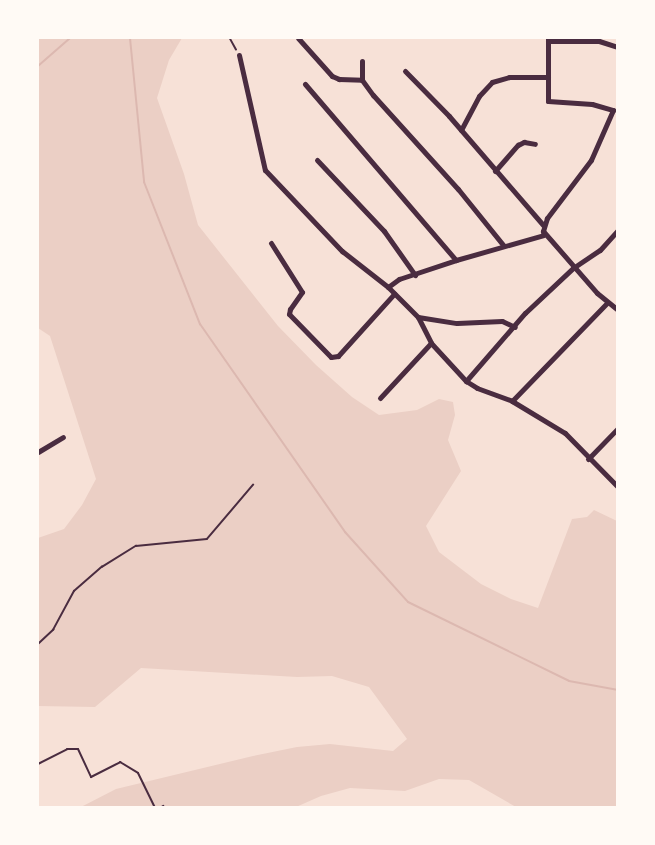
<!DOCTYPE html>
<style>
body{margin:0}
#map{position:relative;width:655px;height:845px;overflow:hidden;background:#f7e1d7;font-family:"Work Sans",sans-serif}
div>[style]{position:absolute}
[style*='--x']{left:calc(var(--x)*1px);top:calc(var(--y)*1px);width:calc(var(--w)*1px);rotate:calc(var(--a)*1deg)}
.green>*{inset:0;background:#ebcfc5}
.stream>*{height:2px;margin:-1px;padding:0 1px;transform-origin:1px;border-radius:1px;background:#dcb8b0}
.path>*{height:1.5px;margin:-0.75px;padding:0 0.75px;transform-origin:0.75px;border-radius:0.75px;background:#4a2c40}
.service>*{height:2px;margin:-1px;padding:0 1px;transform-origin:1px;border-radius:1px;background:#4a2c40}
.minor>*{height:5px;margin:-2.5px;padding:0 2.5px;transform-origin:2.5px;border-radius:2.5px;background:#4a2c40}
span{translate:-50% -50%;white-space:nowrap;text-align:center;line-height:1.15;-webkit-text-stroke:4.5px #fffaf5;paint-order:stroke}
.frame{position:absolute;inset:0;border:39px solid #fffaf5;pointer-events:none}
</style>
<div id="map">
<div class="green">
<div style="clip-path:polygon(38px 38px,182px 38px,169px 60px,157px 98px,184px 174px,198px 225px,278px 326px,316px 365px,352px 397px,379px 415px,417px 410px,439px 399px,453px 402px,455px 415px,448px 440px,461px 471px,426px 526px,439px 552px,481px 584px,511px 599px,538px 608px,572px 519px,587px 517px,594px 510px,617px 521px,617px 807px,516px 807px,469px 780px,439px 779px,405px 791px,350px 788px,321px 796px,296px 807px,81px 807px,116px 789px,253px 756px,297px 747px,330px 744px,393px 751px,407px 739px,369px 687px,332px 676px,297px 677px,141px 668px,95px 707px,38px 706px,38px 538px,64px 529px,82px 505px,96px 479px,50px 336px,38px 328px)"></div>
</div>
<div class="stream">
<div style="--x:130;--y:38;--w:145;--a:84.4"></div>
<div style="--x:144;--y:182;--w:153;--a:68.5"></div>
<div style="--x:200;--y:324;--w:254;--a:55.1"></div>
<div style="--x:345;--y:532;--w:94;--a:48"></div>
<div style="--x:408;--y:602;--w:179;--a:26.1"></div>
<div style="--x:569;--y:681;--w:50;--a:10.4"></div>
<div style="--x:38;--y:66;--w:43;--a:-41.2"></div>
</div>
<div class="path">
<div style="--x:230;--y:38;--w:13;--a:61"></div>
<div style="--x:38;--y:644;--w:21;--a:-43"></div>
<div style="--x:53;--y:630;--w:44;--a:-61.7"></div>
<div style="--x:74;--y:591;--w:37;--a:-41"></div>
<div style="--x:102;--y:567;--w:40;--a:-32"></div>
<div style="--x:136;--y:546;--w:71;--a:-5.6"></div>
<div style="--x:207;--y:539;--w:71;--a:-49.6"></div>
</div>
<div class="service">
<div style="--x:38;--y:764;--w:33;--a:-27"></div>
<div style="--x:67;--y:749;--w:11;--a:0"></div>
<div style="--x:78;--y:749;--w:31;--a:65"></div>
<div style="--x:91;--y:777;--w:33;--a:-27"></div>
<div style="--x:120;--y:762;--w:21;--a:31"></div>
<div style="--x:138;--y:773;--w:39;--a:64"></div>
<div style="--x:160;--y:808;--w:4;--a:-34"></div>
</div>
<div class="minor">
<div style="--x:298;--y:38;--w:51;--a:48.2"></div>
<div style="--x:332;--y:76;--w:8;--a:23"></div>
<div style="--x:339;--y:79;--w:23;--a:2"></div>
<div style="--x:548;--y:38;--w:63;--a:90"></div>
<div style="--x:548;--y:101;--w:44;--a:3.9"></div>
<div style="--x:592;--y:104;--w:22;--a:16"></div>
<div style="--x:613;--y:110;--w:55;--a:113.7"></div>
<div style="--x:591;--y:160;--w:73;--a:127.2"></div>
<div style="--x:547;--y:218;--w:14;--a:107"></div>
<div style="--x:543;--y:231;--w:82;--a:48.9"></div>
<div style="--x:597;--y:293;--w:27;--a:39"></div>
<div style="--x:548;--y:41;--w:51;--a:0"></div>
<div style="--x:599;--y:41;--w:20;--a:18"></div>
<div style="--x:239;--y:55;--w:118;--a:77.3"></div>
<div style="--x:265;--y:170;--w:112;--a:46.5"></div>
<div style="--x:342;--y:251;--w:58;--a:38"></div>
<div style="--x:388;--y:287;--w:42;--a:45"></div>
<div style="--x:418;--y:317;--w:29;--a:63"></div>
<div style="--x:431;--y:343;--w:52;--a:47.4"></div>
<div style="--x:466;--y:381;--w:13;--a:32"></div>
<div style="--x:477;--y:388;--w:37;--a:20"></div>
<div style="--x:512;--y:401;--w:62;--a:31.1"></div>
<div style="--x:565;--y:433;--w:76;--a:45.5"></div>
<div style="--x:362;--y:61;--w:19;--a:90"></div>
<div style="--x:362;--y:80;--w:19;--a:54"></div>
<div style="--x:373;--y:95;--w:127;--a:47.9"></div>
<div style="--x:458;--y:189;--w:73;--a:51.1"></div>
<div style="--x:405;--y:71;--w:63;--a:45.6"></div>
<div style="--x:449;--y:116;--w:144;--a:49.2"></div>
<div style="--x:305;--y:84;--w:232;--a:49.4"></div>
<div style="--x:461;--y:130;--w:38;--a:-62"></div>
<div style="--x:479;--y:96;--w:19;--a:-47"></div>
<div style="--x:492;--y:82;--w:18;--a:-16"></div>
<div style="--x:509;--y:77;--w:39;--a:0"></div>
<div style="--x:317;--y:160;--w:98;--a:46.7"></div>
<div style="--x:384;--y:231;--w:54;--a:54.8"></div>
<div style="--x:495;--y:171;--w:35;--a:-49"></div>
<div style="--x:518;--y:145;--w:7;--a:-27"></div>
<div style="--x:524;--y:142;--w:11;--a:10"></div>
<div style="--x:271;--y:243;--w:58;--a:57.7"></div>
<div style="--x:302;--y:292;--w:21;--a:125"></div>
<div style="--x:290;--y:309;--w:5;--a:101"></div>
<div style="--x:289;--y:314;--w:60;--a:45.7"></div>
<div style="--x:331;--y:357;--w:7;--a:-8"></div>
<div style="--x:338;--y:356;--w:84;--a:-47.9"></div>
<div style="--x:388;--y:287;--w:14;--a:-36"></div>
<div style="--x:399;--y:279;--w:60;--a:-18.4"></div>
<div style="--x:456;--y:260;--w:91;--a:-15.9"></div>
<div style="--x:418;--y:317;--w:39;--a:9"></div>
<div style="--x:457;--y:323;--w:45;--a:-2.5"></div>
<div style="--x:502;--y:321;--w:14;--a:25"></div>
<div style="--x:466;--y:381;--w:90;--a:-49.1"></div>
<div style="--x:525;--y:313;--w:66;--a:-43.2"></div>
<div style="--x:573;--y:268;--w:32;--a:-34"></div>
<div style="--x:600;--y:250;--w:27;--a:-48"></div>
<div style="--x:380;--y:398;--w:75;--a:-47.2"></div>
<div style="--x:512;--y:401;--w:136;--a:-45.9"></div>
<div style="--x:38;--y:452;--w:29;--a:-31"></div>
<div style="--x:588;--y:459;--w:43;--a:-45.9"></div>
</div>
<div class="frame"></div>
</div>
